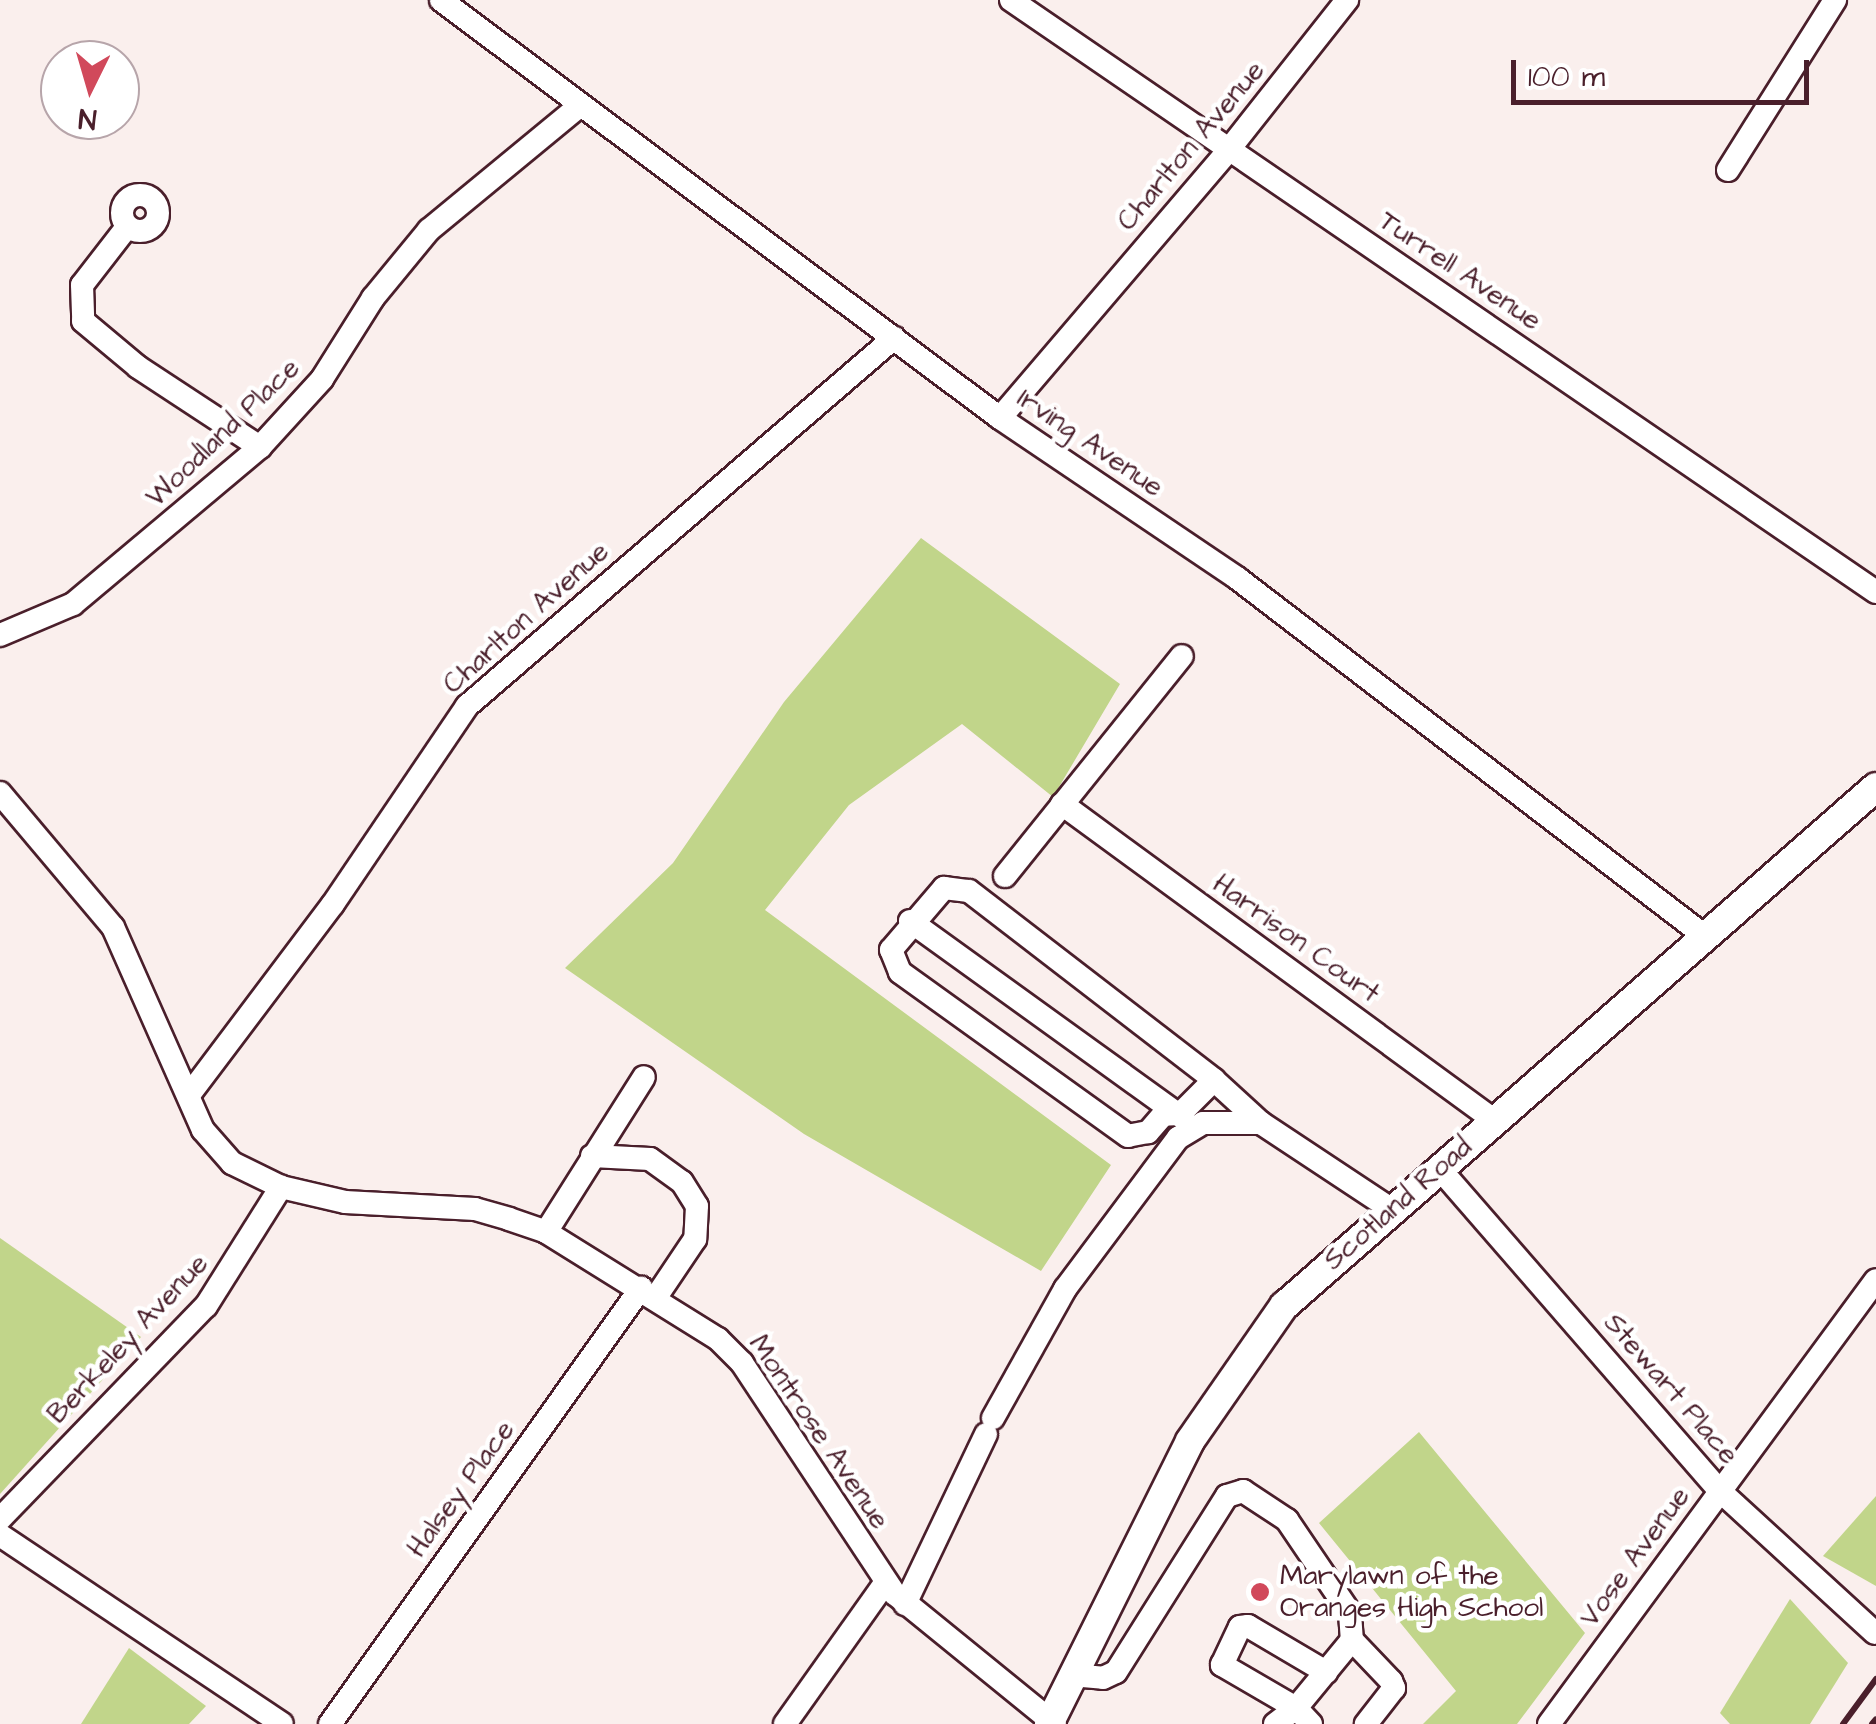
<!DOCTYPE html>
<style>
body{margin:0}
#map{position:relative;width:1876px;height:1724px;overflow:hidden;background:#faefed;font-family:"Architects Daughter",sans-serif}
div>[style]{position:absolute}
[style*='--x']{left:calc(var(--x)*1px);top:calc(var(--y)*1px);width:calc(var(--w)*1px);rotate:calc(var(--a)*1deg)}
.green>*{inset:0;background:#c1d58a}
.roads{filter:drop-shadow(2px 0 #4a1f2b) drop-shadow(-2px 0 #4a1f2b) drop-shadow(0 2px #4a1f2b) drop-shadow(0 -2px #4a1f2b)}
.minor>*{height:22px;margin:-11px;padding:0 11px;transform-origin:11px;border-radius:11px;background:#fff}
.minor>.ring{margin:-11px;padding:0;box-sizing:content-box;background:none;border:22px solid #fff;border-radius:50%}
.major>*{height:28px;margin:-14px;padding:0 14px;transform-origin:14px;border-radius:14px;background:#fff}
.rail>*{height:6px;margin:-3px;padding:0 3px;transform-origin:3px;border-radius:3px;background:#4a1f2b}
.dots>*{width:28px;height:28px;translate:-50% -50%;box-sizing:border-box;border:5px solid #fff;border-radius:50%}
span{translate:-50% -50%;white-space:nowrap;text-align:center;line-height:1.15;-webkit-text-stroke:9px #fff;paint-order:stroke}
.street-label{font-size:28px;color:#4a1f2b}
.poi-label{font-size:28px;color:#4a1f2b}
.left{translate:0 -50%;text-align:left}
.north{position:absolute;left:40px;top:40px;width:100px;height:100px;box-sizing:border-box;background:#fff;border:2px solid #b7a5aa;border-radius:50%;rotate:185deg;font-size:28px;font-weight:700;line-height:40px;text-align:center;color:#4a1f2b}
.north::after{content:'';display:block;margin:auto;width:35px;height:45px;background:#d1495b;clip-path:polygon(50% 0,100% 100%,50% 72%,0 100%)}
.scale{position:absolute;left:1511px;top:60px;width:298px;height:45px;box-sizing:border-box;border:5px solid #4a1f2b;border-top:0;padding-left:12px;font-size:30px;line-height:35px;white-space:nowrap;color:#4a1f2b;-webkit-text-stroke:8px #fff;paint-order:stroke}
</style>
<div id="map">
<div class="green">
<div style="clip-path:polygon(921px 538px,1120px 684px,1053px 797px,962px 724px,849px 805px,765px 910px,1111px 1165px,1041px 1271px,804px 1134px,565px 968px,673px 863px,784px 702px)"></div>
<div style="clip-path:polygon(0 1238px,141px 1337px,0 1494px)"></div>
<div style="clip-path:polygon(1419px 1432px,1585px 1633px,1517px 1724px,1423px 1724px,1456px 1691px,1319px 1523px)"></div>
<div style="clip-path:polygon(1876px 1496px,1876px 1586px,1823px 1556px)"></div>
<div style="clip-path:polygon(1790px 1599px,1848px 1663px,1810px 1724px,1730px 1724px,1720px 1713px)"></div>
<div style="clip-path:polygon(129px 1648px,206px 1706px,189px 1724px,81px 1724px)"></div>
</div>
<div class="roads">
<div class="minor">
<div style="--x:441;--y:0;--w:698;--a:36.79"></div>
<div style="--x:1000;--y:418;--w:286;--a:34"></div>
<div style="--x:1237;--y:578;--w:591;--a:37.43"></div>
<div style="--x:1011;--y:0;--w:1048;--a:34.39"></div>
<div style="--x:1728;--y:170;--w:201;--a:-57.8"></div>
<div class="ring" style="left:122px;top:195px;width:14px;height:14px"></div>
<div style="--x:127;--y:227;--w:73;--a:127.8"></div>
<div style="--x:82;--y:285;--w:36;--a:88"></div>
<div style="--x:83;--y:321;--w:72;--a:39.9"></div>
<div style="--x:138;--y:367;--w:146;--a:33.3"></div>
<div style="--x:1000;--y:418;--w:350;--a:-49.5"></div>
<div style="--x:1227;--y:152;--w:194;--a:-51.7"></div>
<div style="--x:0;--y:635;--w:79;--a:-23"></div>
<div style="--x:73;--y:604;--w:244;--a:-40"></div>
<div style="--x:260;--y:447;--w:92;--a:-47.6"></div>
<div style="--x:322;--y:379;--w:96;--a:-57.8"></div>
<div style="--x:373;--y:298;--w:88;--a:-50.5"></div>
<div style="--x:429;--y:230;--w:193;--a:-39.5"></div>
<div style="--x:0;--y:793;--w:175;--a:49.9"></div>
<div style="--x:113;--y:927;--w:222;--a:66.1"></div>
<div style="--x:203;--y:1130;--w:44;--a:48.7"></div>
<div style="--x:232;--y:1163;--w:55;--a:26.1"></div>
<div style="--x:281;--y:1187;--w:66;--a:13.2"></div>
<div style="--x:345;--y:1202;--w:130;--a:3.1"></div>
<div style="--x:475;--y:1209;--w:35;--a:16"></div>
<div style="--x:509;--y:1219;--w:39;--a:19"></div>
<div style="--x:546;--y:1232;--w:203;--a:31.9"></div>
<div style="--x:718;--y:1339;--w:34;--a:45"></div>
<div style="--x:742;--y:1363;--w:277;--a:56.5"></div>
<div style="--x:895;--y:1594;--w:206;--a:39.1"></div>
<div style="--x:1062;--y:804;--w:537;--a:36.21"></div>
<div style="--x:1005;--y:876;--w:282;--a:-51.2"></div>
<div style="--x:910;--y:921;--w:337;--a:35.8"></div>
<div style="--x:1214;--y:1080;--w:48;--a:135"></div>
<div style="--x:1180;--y:1114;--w:17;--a:177"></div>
<div style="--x:1163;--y:1115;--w:23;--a:131"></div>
<div style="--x:1148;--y:1132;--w:20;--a:169"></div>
<div style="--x:1128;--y:1136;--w:281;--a:-144.3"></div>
<div style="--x:900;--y:972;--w:24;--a:-112"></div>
<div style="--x:891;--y:950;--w:82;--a:-49.5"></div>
<div style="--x:944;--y:888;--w:25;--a:7"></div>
<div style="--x:969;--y:891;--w:309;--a:37.6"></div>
<div style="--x:1214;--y:1080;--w:64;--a:42.5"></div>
<div style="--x:189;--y:1095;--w:239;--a:-53"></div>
<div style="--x:333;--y:904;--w:239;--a:-55.9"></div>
<div style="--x:467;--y:706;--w:564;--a:-40.76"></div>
<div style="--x:592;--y:1156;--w:58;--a:3"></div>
<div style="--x:650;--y:1159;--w:39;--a:36"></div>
<div style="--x:682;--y:1182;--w:28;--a:58"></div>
<div style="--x:697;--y:1206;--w:33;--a:93"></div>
<div style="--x:695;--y:1239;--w:70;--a:123.9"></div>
<div style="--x:1439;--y:1168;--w:428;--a:49"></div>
<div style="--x:1720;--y:1491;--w:210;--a:42.5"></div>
<div style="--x:546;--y:1232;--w:183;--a:-57.7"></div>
<div style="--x:993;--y:1418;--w:148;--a:-60.8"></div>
<div style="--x:1065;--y:1289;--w:189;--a:-53.2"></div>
<div style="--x:1178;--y:1138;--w:29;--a:-31"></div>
<div style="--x:1203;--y:1123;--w:58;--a:0"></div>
<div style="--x:1261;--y:1123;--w:156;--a:33.5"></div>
<div style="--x:0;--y:1519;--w:296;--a:-46"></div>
<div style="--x:206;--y:1306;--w:141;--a:-57.8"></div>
<div style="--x:0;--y:1535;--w:339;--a:33.8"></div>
<div style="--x:905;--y:1604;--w:188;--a:-64.5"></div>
<div style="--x:1071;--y:1675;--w:32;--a:5"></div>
<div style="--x:1103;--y:1678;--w:14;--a:-25"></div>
<div style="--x:1116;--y:1672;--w:208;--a:-57.8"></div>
<div style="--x:1227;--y:1496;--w:17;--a:-17"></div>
<div style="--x:1243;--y:1491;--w:53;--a:33.4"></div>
<div style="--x:1287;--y:1520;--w:112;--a:55.9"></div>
<div style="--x:1350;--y:1613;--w:27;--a:86"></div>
<div style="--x:1352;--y:1640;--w:57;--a:46.4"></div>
<div style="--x:1391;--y:1681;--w:8;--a:67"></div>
<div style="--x:1394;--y:1688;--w:46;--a:127.9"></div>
<div style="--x:330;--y:1724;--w:536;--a:-54.5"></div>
<div style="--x:785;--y:1724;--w:174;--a:-54.6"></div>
<div style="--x:1275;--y:1724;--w:26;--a:-37"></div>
<div style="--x:1296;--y:1708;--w:86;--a:-149.8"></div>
<div style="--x:1222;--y:1665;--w:42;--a:-64.7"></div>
<div style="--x:1240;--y:1627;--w:8;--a:-7"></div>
<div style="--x:1248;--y:1626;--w:91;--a:30.5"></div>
<div style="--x:1311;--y:1724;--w:22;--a:-133"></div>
<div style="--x:1296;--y:1708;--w:88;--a:-50.5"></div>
<div style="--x:1549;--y:1724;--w:551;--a:-53.63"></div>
</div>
<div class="major">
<div style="--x:1049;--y:1724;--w:316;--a:-63.5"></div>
<div style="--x:1190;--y:1441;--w:165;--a:-55.2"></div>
<div style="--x:1284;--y:1306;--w:787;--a:-41.24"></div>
</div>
</div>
<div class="rail">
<div style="--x:1843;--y:1724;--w:56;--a:-53.7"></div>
<div style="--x:1872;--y:1724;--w:6;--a:-51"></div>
</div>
<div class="dots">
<div style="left:1260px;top:1592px;background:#d1495b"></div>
</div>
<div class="street-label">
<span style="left:1191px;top:146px;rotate:-50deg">Charlton Avenue</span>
<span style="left:1460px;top:271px;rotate:34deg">Turrell Avenue</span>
<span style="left:223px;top:433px;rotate:-44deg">Woodland Place</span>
<span style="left:1090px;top:443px;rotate:34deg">Irving Avenue</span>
<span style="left:526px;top:618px;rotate:-42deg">Charlton Avenue</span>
<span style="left:1296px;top:939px;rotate:36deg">Harrison Court</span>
<span style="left:1398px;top:1204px;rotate:-41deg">Scotland Road</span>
<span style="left:128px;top:1339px;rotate:-47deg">Berkeley Avenue</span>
<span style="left:1671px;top:1389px;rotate:49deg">Stewart Place</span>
<span style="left:819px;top:1432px;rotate:56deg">Montrose Avenue</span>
<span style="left:461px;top:1489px;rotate:-54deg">Halsey Place</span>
<span style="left:1635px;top:1557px;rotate:-54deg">Vose Avenue</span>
</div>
<div class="poi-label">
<span class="left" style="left:1280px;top:1592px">Marylawn of the<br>Oranges High School</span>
</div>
<div class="north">N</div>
<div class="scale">100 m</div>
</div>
